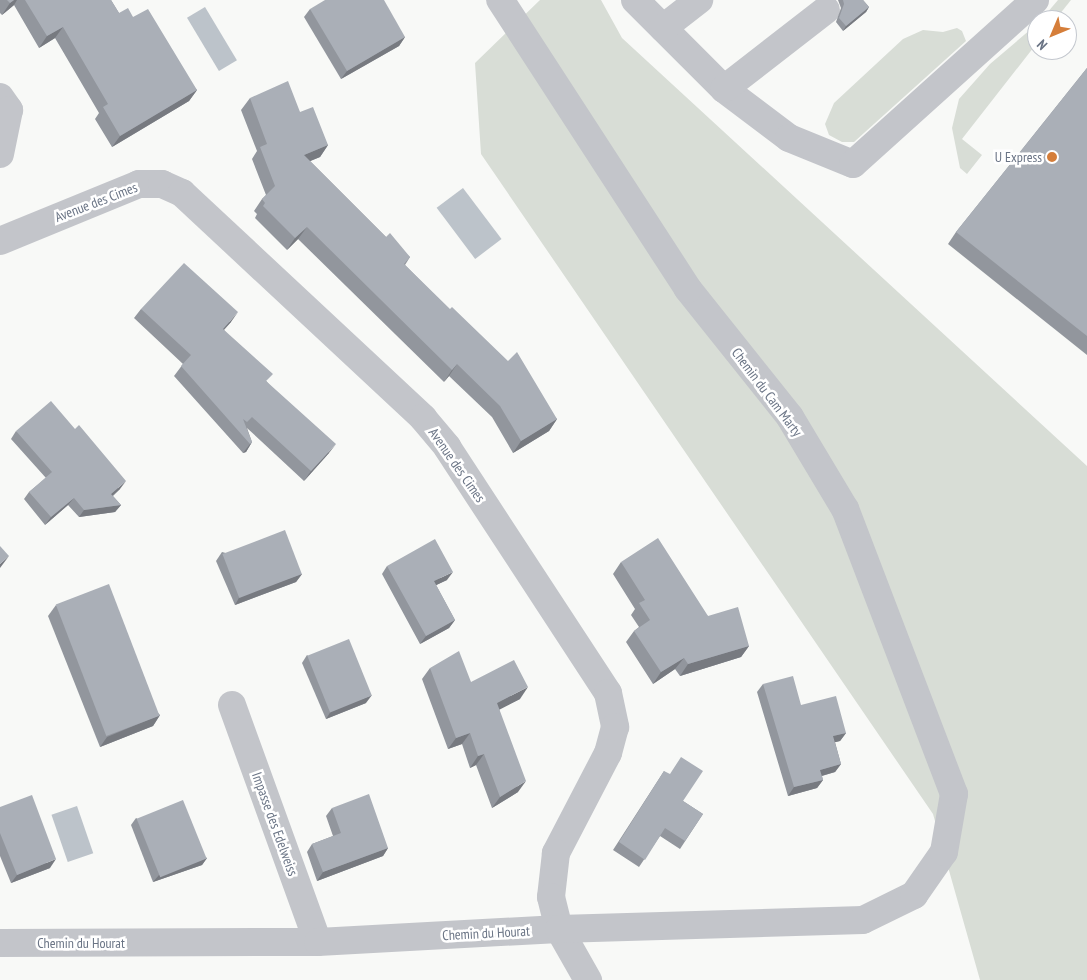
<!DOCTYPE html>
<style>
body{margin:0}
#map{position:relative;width:1087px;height:980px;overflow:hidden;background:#f8f9f7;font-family:"PT Sans Narrow",sans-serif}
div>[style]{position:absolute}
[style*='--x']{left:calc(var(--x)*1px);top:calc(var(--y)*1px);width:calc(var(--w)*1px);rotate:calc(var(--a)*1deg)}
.green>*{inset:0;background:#d8ddd6}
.water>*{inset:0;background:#bcc3ca;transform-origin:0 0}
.minor>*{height:28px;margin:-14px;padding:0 14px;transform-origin:14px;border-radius:14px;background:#c3c5ca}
.wall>*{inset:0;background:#92969d}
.shaded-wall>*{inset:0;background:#777a80}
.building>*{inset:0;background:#aaafb7;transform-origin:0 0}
.dots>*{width:14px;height:14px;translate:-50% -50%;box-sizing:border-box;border:2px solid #fff;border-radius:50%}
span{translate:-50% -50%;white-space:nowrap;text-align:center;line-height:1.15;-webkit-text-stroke:5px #fff;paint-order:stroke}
.poi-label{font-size:14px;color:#6a7485}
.right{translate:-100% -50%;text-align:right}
.street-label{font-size:14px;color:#6a7485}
.north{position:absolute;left:1027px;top:10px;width:50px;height:50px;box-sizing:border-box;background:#fff;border:1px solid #c3c7ce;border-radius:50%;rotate:225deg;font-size:14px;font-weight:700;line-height:20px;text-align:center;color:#6a7485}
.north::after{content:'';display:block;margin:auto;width:18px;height:22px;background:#d57e3a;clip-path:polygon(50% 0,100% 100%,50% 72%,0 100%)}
</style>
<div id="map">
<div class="green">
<div style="clip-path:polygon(540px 0,601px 0,622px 38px,1087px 466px,1087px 980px,980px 980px,933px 814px,481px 154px,475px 63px)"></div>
<div style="clip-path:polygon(1058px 0,1071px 0,1055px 20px,1041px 20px)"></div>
<div style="clip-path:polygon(1037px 24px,1037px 43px,962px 139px,982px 155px,967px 174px,960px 168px,952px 128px,959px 99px,990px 64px)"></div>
<div style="clip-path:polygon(957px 28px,962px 31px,966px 41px,854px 142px,842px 142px,829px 135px,825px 124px,834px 103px,903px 39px,923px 30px,943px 32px)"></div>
</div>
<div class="water">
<div style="left:205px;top:7px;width:62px;height:21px;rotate:59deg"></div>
<div style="left:463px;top:188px;width:64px;height:33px;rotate:53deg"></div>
<div style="left:77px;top:806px;width:50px;height:27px;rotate:71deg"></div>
</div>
<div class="minor">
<div style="--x:635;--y:0;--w:126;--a:45"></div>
<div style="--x:724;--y:89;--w:81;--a:37"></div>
<div style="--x:789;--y:138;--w:69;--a:22.1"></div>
<div style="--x:853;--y:164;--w:245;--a:-42"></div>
<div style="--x:663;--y:28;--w:46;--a:-37.9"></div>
<div style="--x:724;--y:89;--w:129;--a:-37.8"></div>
<div style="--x:0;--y:97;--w:16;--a:55"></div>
<div style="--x:9;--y:110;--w:45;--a:101.6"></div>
<div style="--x:0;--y:241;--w:150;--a:-22.3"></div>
<div style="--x:139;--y:184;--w:23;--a:0"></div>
<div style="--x:162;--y:184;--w:22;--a:24"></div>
<div style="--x:182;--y:193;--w:330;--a:43"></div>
<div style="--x:423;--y:418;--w:38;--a:50"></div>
<div style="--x:447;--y:447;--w:294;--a:56.8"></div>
<div style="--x:608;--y:693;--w:35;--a:78"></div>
<div style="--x:615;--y:727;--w:27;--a:105"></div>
<div style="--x:608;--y:753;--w:113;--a:117.5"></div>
<div style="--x:556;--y:853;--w:44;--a:96.5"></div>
<div style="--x:551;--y:897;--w:33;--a:76"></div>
<div style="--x:559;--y:929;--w:59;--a:60.4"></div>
<div style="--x:232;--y:705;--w:252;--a:70.1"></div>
<div style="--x:0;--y:943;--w:318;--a:-0.2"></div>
<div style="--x:318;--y:942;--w:241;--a:-3.1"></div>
<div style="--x:559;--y:929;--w:304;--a:-1.7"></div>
<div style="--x:863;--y:920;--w:57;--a:-26.1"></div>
<div style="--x:914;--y:895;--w:52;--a:-55.1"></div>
<div style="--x:944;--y:852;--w:59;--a:-80.2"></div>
<div style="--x:954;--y:794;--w:305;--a:-110.9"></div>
<div style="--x:845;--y:509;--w:107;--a:-120.9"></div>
<div style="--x:790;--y:417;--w:164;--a:-128.6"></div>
<div style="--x:688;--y:289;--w:345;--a:-123"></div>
</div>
<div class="wall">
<div style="clip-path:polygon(0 0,111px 0,119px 13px,133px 17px,197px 90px,189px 101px,112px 147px,95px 119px,99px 113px,55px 38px,39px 48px,14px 5px,2px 15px,0 13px)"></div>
<div style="clip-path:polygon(838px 0,863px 0,869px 7px,866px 12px,843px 31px,836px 22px,841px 8px)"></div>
<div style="clip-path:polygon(310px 9px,405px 37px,399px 46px,341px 79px,304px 17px)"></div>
<div style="clip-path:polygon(1087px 68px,1087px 355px,948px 244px,956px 232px)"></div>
<div style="clip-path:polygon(250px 98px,300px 112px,328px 145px,320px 157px,310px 161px,386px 237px,410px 257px,405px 265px,557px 419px,549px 431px,513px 453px,492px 417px,449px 376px,444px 382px,298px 239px,287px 250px,255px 218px,257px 214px,254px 211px,262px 199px,266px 195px,252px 159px,257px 151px,241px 110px)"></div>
<div style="clip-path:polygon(141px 309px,231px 322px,224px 330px,267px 382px,329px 453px,304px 481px,247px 428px,252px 442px,246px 452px,243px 453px,174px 376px,183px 364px,134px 318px)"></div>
<div style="clip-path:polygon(16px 431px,120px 489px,113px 496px,121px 505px,115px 512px,79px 517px,68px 505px,45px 525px,24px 499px,29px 492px,46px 478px,11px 439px)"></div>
<div style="clip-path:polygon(222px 552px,302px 574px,296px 582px,235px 605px,216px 561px)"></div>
<div style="clip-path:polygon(621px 562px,708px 616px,749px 646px,741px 657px,680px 676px,675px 669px,653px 684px,626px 642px,634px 631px,639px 627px,631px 615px,635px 609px,613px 574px)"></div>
<div style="clip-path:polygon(387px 566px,447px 580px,436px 585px,455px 620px,449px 628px,420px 644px,382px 574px)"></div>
<div style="clip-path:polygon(56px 605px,160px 715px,153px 726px,100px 747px,48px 616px)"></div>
<div style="clip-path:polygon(307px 655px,366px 703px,326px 719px,302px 663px)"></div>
<div style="clip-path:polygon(430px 668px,520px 699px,499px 709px,518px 792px,492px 808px,476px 765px,470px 768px,462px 744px,448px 749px,422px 679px)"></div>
<div style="clip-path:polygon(763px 684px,846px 733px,840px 741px,835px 742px,841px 764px,835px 772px,822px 776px,823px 780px,817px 788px,788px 796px,757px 692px)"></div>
<div style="clip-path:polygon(664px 771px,683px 801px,703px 814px,680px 849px,660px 836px,639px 867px,613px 850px)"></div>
<div style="clip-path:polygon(0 807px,50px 868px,11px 883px,0 856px)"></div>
<div style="clip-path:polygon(332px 808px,388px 848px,383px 856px,317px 881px,307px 852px,312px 844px,333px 836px,326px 816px)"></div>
<div style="clip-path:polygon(136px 818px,207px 858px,202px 865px,153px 882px,131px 825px)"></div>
</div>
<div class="shaded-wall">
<div style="clip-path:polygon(14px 0,17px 0,14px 5px,2px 15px,10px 3px)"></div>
<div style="clip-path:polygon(869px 7px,866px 12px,843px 31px,846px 26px)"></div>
<div style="clip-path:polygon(63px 27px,55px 38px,39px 48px,47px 36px)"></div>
<div style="clip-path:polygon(405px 37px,399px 46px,341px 79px,347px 71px)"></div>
<div style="clip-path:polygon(197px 90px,189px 101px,112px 147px,120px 136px)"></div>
<div style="clip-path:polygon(328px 145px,320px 157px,296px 167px,304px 155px)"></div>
<div style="clip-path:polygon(307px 227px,298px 239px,287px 250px,295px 238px)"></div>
<div style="clip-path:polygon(238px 312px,231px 322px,216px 338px,223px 329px)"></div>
<div style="clip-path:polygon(457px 364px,449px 376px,444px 382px,452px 370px)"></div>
<div style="clip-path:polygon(557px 419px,549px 431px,513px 453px,521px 441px)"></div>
<div style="clip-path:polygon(252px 442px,246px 452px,243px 453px,250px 444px)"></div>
<div style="clip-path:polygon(336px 444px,329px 453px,304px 481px,311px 471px)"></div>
<div style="clip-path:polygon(126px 481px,120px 489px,106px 501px,111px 494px)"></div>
<div style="clip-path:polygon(74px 498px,68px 505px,45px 525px,51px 517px)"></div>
<div style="clip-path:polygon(121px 505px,115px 512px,79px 517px,84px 510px)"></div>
<div style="clip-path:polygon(9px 556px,0 568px,0 564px)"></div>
<div style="clip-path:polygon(453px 572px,447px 580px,428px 589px,434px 581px)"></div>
<div style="clip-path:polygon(302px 574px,296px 582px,235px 605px,240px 596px)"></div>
<div style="clip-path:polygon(455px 620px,449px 628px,420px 644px,426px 636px)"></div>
<div style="clip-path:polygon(749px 646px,741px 657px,680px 676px,688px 664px)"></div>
<div style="clip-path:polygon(684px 658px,675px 669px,653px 684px,661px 672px)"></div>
<div style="clip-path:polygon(528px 687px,520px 699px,489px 715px,497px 703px)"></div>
<div style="clip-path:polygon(372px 695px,366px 703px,326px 719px,331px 711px)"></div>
<div style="clip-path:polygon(160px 715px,153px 726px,100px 747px,107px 737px)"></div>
<div style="clip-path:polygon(470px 733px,462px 744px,448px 749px,456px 738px)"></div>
<div style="clip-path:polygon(846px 733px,840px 741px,828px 744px,833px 736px)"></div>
<div style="clip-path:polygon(484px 754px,476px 765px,470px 768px,478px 756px)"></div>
<div style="clip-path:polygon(841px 764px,835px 772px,814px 778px,820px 770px)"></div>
<div style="clip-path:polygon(823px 780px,817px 788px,788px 796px,794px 787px)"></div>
<div style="clip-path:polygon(526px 781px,518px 792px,492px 808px,500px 797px)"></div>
<div style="clip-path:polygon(388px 848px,383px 856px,317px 881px,323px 872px)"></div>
<div style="clip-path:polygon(207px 858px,202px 865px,153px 882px,159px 875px)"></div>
<div style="clip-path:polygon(56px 859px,50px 868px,11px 883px,17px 875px)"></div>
</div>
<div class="building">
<div style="clip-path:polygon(7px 0,14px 0,10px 3px)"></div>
<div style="clip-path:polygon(25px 0,111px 0,119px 13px,128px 8px,133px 17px,148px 9px,197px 90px,120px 136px,103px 107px,108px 104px,63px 27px,47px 36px)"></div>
<div style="clip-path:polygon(325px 0,384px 0,405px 37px,347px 71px,310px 9px)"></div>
<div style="clip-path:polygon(843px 0,863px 0,869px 7px,846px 26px,839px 18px,844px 4px)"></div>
<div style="clip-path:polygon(1087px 68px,1087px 336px,956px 232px)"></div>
<div style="clip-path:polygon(288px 81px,300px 112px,313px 107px,328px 145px,304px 155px,386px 237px,390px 233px,410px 257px,404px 264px,450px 309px,452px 307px,508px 361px,517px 352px,557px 419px,521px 441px,500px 406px,457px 364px,452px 370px,307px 227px,295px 238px,263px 206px,265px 203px,262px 199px,275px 186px,260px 147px,267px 144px,250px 98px)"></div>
<div style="clip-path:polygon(184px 263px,238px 312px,223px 329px,273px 374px,266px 381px,336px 444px,311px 471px,252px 417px,247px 422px,243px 419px,252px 442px,250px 444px,181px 366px,191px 355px,141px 309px)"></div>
<div style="clip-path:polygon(51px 401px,75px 429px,79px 425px,126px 481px,111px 494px,121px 505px,84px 510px,74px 498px,51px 517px,29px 492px,52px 472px,16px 431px)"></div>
<div style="left:285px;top:530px;width:47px;height:67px;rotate:69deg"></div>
<div style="clip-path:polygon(658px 538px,708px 616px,738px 607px,749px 646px,688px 664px,684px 658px,661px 672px,634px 631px,650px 620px,639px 603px,645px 600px,621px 562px)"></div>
<div style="clip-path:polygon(435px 539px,453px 572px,434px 581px,455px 620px,426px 636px,387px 566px)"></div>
<div style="clip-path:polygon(0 546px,9px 556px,0 564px)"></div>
<div style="left:109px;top:584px;width:141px;height:57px;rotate:69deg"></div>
<div style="left:349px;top:639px;width:61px;height:45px;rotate:68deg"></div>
<div style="clip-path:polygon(459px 651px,471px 682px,514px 660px,528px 687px,497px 703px,526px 781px,500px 797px,484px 754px,478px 756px,470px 733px,456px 738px,430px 668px)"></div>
<div style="clip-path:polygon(793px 676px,801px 705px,836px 696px,846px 733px,833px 736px,841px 764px,820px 770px,823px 780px,794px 787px,763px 684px)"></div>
<div style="clip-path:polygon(681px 757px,703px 771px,683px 801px,703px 814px,685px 841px,665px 828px,645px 860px,619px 842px,664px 771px,670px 774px)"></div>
<div style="clip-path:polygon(369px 794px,388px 848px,323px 872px,312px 844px,341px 833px,332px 808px)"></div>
<div style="clip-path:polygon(32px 795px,56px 859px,17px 875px,0 833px,0 807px)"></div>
<div style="left:183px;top:800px;width:63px;height:50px;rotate:68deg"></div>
</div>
<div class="dots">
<div style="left:1052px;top:157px;background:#d57e3a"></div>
</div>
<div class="poi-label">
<span class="right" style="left:1042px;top:157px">U Express</span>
</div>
<div class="street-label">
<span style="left:96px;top:202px;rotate:-21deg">Avenue des Cimes</span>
<span style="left:767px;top:392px;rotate:53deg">Chemin du Cam Marty</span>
<span style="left:457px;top:465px;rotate:55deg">Avenue des Cimes</span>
<span style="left:275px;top:824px;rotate:70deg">Impasse des Edelweiss</span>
<span style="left:486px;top:933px;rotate:-3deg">Chemin du Hourat</span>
<span style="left:81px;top:943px">Chemin du Hourat</span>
</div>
<div class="north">N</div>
</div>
